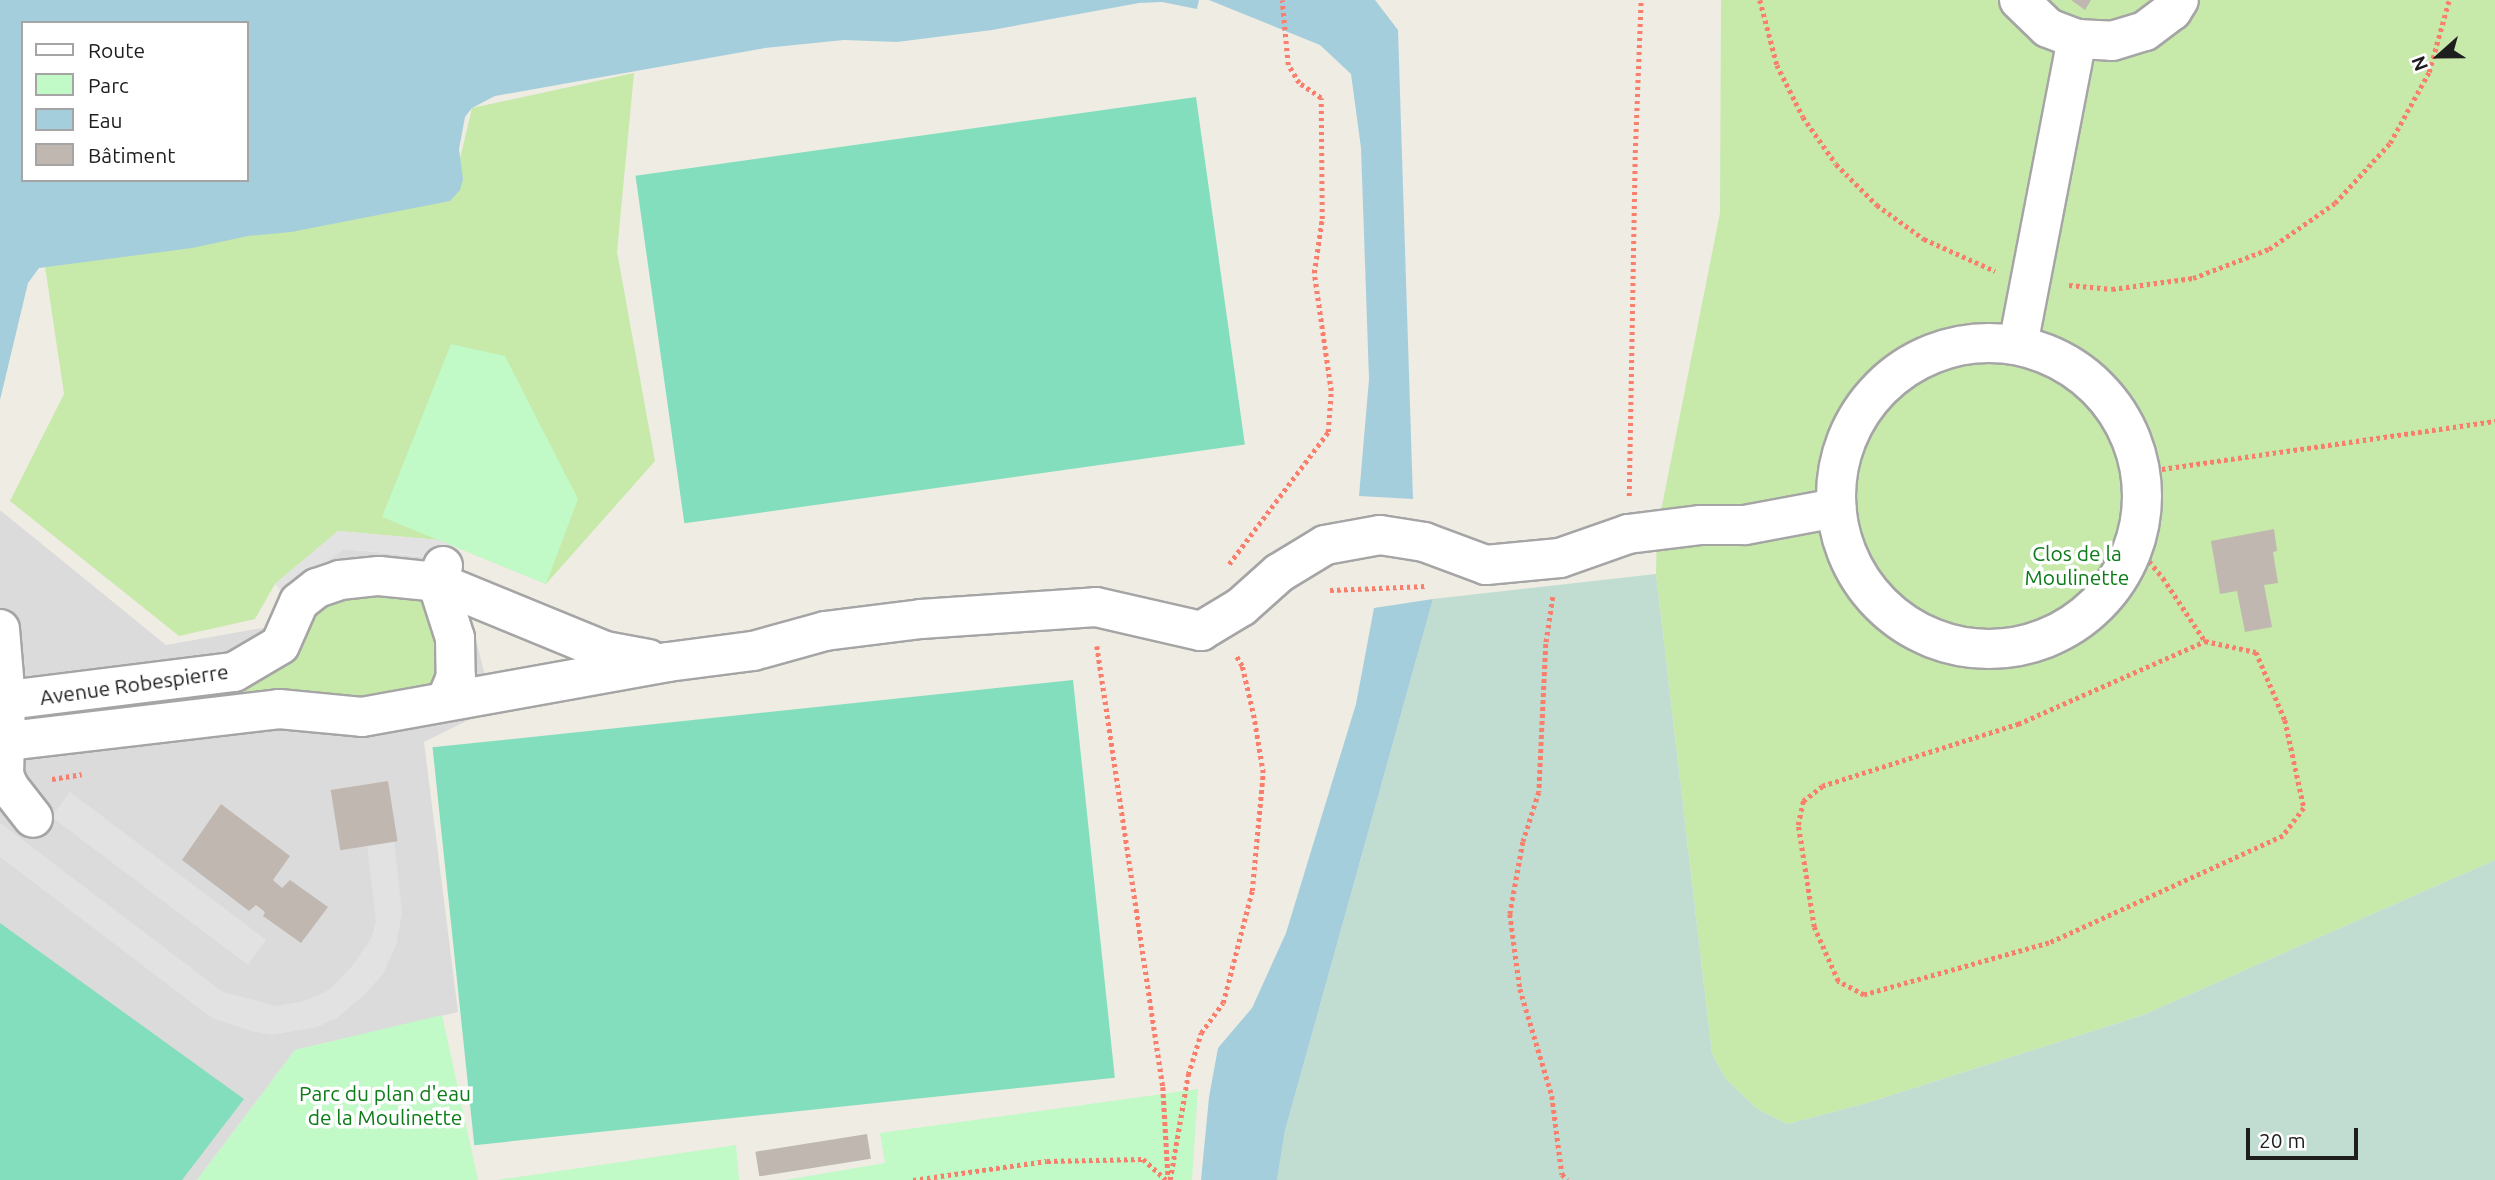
<!DOCTYPE html>
<meta charset="utf-8">
<style>
body{margin:0}
#map{position:relative;width:2495px;height:1180px;overflow:hidden;background:#efece4;font-family:Ubuntu,sans-serif}
div>[style]{position:absolute}
[style*='--x']{left:calc(var(--x)*1px);top:calc(var(--y)*1px);width:calc(var(--w)*1px);rotate:calc(var(--a)*1deg)}
.residential>*{inset:0;background:#dcdbdb}
.grass>*{inset:0;background:#c7e9aa}
.wetland>*{inset:0;background:#c1ddd1}
.park>*{inset:0;background:#c1f9c7}
.pitch>*{inset:0;background:#82debd;transform-origin:0 0}
.parking>*{inset:0;background:#e2e2e2;transform-origin:0 0}
.water>*{inset:0;background:#a5cedc}
.building>*{inset:0;background:#c0b7b0;transform-origin:0 0}
.path>*{height:4.5px;margin-top:-2.25px;transform-origin:0;background:repeating-linear-gradient(90deg,#f97e6b 0 3.5px,transparent 0 7px)}
.roads{filter:drop-shadow(2px 0 #a5a5a5) drop-shadow(-2px 0 #a5a5a5) drop-shadow(0 2px #a5a5a5) drop-shadow(0 -2px #a5a5a5)}
.minor>*{height:38px;margin:-19px;padding:0 19px;transform-origin:19px;border-radius:19px;background:#fff}
.minor>.ring{margin:-19px;padding:0;box-sizing:content-box;background:none;border:38px solid #fff;border-radius:50%}
span{translate:-50% -50%;white-space:nowrap;text-align:center;line-height:1.15;-webkit-text-stroke:7px #fff;paint-order:stroke}
.park-label{font-size:21px;color:#0c7c19}
.street-label{font-size:21px;color:#1e1e1e}
.legend{position:absolute;left:21px;top:21px;width:228px;height:161px;box-sizing:border-box;background:#fff;border:2px solid #a5a5a5;margin:0;padding:9px 12px;list-style:none;font-size:21px;color:#1e1e1e}
.legend li{display:flex;align-items:center;gap:14px;height:35px}
.legend b{width:35px;border:2px solid #a5a5a5}
.north{position:absolute;left:2404px;top:21px;width:70px;height:70px;-webkit-text-stroke:5px #fff;paint-order:stroke;rotate:249deg;font-size:19px;font-weight:700;line-height:28px;text-align:center;color:#1e1e1e}
.north::after{content:'';display:block;margin:auto;width:24px;height:32px;background:#1e1e1e;clip-path:polygon(50% 0,100% 100%,50% 72%,0 100%)}
.scale{position:absolute;left:2246px;top:1128px;width:112px;height:32px;box-sizing:border-box;border:4px solid #1e1e1e;border-top:0;padding-left:9px;font-size:21px;line-height:24px;white-space:nowrap;color:#1e1e1e;-webkit-text-stroke:5px #fff;paint-order:stroke}
</style>
<div id="map">
<div class="residential">
<div style="clip-path:polygon(0 510px,166px 645px,268px 627px,285px 595px,343px 549px,456px 560px,493px 708px,424px 742px,458px 1012px,295px 1050px,197px 1180px,0 1180px)"></div>
</div>
<div class="grass">
<div style="clip-path:polygon(1721px 0,2495px 0,2495px 860px,2143px 1015px,1867px 1103px,1787px 1124px,1756px 1108px,1726px 1079px,1712px 1054px,1656px 574px,1657px 531px,1720px 213px)"></div>
<div style="clip-path:polygon(634px 73px,617px 252px,655px 461px,546px 584px,439px 540px,338px 531px,275px 584px,255px 619px,179px 636px,10px 501px,64px 394px,45px 266px,450px 201px,472px 108px)"></div>
<div style="clip-path:polygon(437px 582px,446px 701px,0 742px,0 701px,234px 672px,299px 602px)"></div>
</div>
<div class="wetland">
<div style="clip-path:polygon(1656px 574px,1712px 1054px,1726px 1079px,1756px 1108px,1787px 1124px,1867px 1103px,2143px 1015px,2495px 860px,2495px 1180px,1277px 1180px,1285px 1131px,1433px 599px)"></div>
</div>
<div class="park">
<div style="clip-path:polygon(451px 344px,505px 356px,578px 499px,546px 584px,382px 517px)"></div>
<div style="clip-path:polygon(442px 1015px,478px 1180px,197px 1180px,295px 1050px)"></div>
<div style="clip-path:polygon(1198px 1089px,1192px 1180px,785px 1180px,885px 1163px,880px 1133px)"></div>
<div style="clip-path:polygon(736px 1145px,739px 1180px,497px 1180px)"></div>
</div>
<div class="pitch">
<div style="left:1196px;top:97px;width:351px;height:566px;rotate:82deg"></div>
<div style="left:1073px;top:680px;width:400px;height:644px;rotate:84deg"></div>
<div style="clip-path:polygon(0 923px,244px 1099px,182px 1180px,0 1180px)"></div>
</div>
<div class="parking">
<div style="clip-path:polygon(338px 531px,439px 540px,451px 545px,446px 558px,343px 549px,285px 595px,275px 584px)"></div>
<div style="left:70px;top:792px;width:246px;height:31px;rotate:37deg"></div>
<div style="clip-path:polygon(0 823px,223px 992px,277px 1006px,304px 1001px,329px 990px,352px 966px,371px 939px,376px 921px,367px 845px,394px 841px,402px 913px,396px 945px,383px 974px,363px 996px,337px 1018px,317px 1027px,272px 1035px,251px 1031px,212px 1018px,0 857px)"></div>
</div>
<div class="water">
<div style="clip-path:polygon(evenodd,0 0,1199px 0,1197px 9px,1162px 2px,1139px 3px,992px 30px,897px 42px,844px 40px,765px 48px,495px 96px,472px 108px,465px 117px,459px 149px,463px 179px,460px 190px,450px 201px,291px 232px,248px 236px,192px 248px,39px 268px,28px 283px,0 400px,0 0,23px 23px,247px 23px,247px 180px,23px 180px,23px 23px)"></div>
<div style="clip-path:polygon(1209px 0,1375px 0,1398px 30px,1413px 499px,1359px 496px,1369px 379px,1361px 148px,1351px 74px,1320px 45px)"></div>
<div style="clip-path:polygon(1433px 599px,1285px 1131px,1277px 1180px,1201px 1180px,1209px 1097px,1218px 1048px,1252px 1008px,1286px 933px,1356px 704px,1374px 608px)"></div>
</div>
<div class="building">
<div style="clip-path:polygon(2071px 0,2091px 0,2085px 10px)"></div>
<div style="clip-path:polygon(2274px 529px,2277px 551px,2273px 552px,2278px 583px,2264px 585px,2272px 627px,2245px 632px,2237px 591px,2220px 594px,2211px 541px)"></div>
<div style="left:388px;top:781px;width:61px;height:58px;rotate:81deg"></div>
<div style="clip-path:polygon(221px 804px,290px 856px,273px 880px,282px 888px,290px 880px,328px 907px,301px 943px,263px 916px,265px 912px,256px 905px,249px 911px,182px 860px)"></div>
<div style="left:867px;top:1134px;width:25px;height:113px;rotate:81deg"></div>
</div>
<div class="path">
<div style="--x:1760;--y:0;--w:67;--a:75.3"></div>
<div style="--x:1777;--y:65;--w:58;--a:63.4"></div>
<div style="--x:1803;--y:117;--w:57;--a:54.9"></div>
<div style="--x:1836;--y:164;--w:58;--a:45"></div>
<div style="--x:1877;--y:205;--w:58;--a:35.9"></div>
<div style="--x:1924;--y:239;--w:78;--a:24.3"></div>
<div style="--x:2069;--y:285;--w:43;--a:5.3"></div>
<div style="--x:2112;--y:289;--w:82;--a:-7.7"></div>
<div style="--x:2193;--y:278;--w:81;--a:-20.9"></div>
<div style="--x:2269;--y:249;--w:80;--a:-34.9"></div>
<div style="--x:2335;--y:203;--w:81;--a:-47.5"></div>
<div style="--x:2390;--y:143;--w:81;--a:-61.2"></div>
<div style="--x:2429;--y:72;--w:75;--a:-74.5"></div>
<div style="--x:2141;--y:472;--w:358;--a:-8.2"></div>
<div style="--x:1629;--y:496;--w:343;--a:-89"></div>
<div style="--x:1635;--y:153;--w:153;--a:-87.8"></div>
<div style="--x:2136;--y:545;--w:43;--a:50.7"></div>
<div style="--x:2163;--y:578;--w:76;--a:56.3"></div>
<div style="--x:2205;--y:641;--w:52;--a:12.2"></div>
<div style="--x:2256;--y:652;--w:74;--a:66.9"></div>
<div style="--x:2285;--y:720;--w:90;--a:77.8"></div>
<div style="--x:2304;--y:808;--w:35;--a:127"></div>
<div style="--x:2283;--y:836;--w:257;--a:155.4"></div>
<div style="--x:2049;--y:943;--w:192;--a:164.3"></div>
<div style="--x:1864;--y:995;--w:30;--a:-152"></div>
<div style="--x:1838;--y:981;--w:59;--a:-114"></div>
<div style="--x:1814;--y:927;--w:103;--a:-98.9"></div>
<div style="--x:1798;--y:825;--w:25;--a:-78"></div>
<div style="--x:1803;--y:801;--w:24;--a:-38"></div>
<div style="--x:1822;--y:786;--w:206;--a:-17.6"></div>
<div style="--x:2018;--y:724;--w:205;--a:-23.9"></div>
<div style="--x:1229;--y:564;--w:165;--a:-53.1"></div>
<div style="--x:1328;--y:432;--w:41;--a:-85.8"></div>
<div style="--x:1331;--y:391;--w:119;--a:-98.2"></div>
<div style="--x:1314;--y:273;--w:55;--a:-81.6"></div>
<div style="--x:1322;--y:219;--w:121;--a:-90.5"></div>
<div style="--x:1321;--y:98;--w:27;--a:-146"></div>
<div style="--x:1299;--y:83;--w:21;--a:-121"></div>
<div style="--x:1288;--y:65;--w:65;--a:-95.3"></div>
<div style="--x:1330;--y:590;--w:96;--a:-2.4"></div>
<div style="--x:1553;--y:597;--w:48;--a:98.5"></div>
<div style="--x:1546;--y:644;--w:148;--a:92.7"></div>
<div style="--x:1539;--y:792;--w:52;--a:107.7"></div>
<div style="--x:1523;--y:842;--w:73;--a:100.2"></div>
<div style="--x:1510;--y:914;--w:76;--a:82.4"></div>
<div style="--x:1520;--y:989;--w:112;--a:73.3"></div>
<div style="--x:1552;--y:1096;--w:79;--a:82.7"></div>
<div style="--x:1562;--y:1174;--w:8;--a:45"></div>
<div style="--x:1097;--y:646;--w:446;--a:81.5"></div>
<div style="--x:1163;--y:1087;--w:88;--a:86.7"></div>
<div style="--x:52;--y:779;--w:30;--a:-9"></div>
<div style="--x:913;--y:1180;--w:135;--a:-8.1"></div>
<div style="--x:1047;--y:1161;--w:96;--a:-1.2"></div>
<div style="--x:1143;--y:1159;--w:31;--a:42"></div>
<div style="--x:1170;--y:1180;--w:107;--a:-80.3"></div>
<div style="--x:1188;--y:1075;--w:44;--a:-72.8"></div>
<div style="--x:1201;--y:1033;--w:37;--a:-54"></div>
<div style="--x:1223;--y:1003;--w:116;--a:-75.5"></div>
<div style="--x:1252;--y:891;--w:119;--a:-84.7"></div>
<div style="--x:1263;--y:773;--w:56;--a:-99.3"></div>
<div style="--x:1254;--y:718;--w:53;--a:-103"></div>
<div style="--x:1242;--y:666;--w:14;--a:-120"></div>
</div>
<div class="roads">
<div class="minor">
<div style="--x:2019;--y:0;--w:40;--a:44"></div>
<div style="--x:2048;--y:28;--w:31;--a:21"></div>
<div style="--x:2077;--y:39;--w:35;--a:3"></div>
<div style="--x:2112;--y:41;--w:34;--a:-17"></div>
<div style="--x:2145;--y:31;--w:34;--a:-37"></div>
<div style="--x:2172;--y:11;--w:13;--a:-58"></div>
<div class="ring" style="left:1836px;top:343px;width:268px;height:268px"></div>
<div style="--x:2018;--y:345;--w:312;--a:-79.1"></div>
<div style="--x:443;--y:566;--w:17;--a:111"></div>
<div style="--x:437;--y:582;--w:59;--a:72.2"></div>
<div style="--x:455;--y:638;--w:39;--a:89"></div>
<div style="--x:456;--y:677;--w:26;--a:113"></div>
<div style="--x:0;--y:629;--w:71;--a:85.2"></div>
<div style="--x:6;--y:700;--w:75;--a:91.5"></div>
<div style="--x:4;--y:775;--w:13;--a:67"></div>
<div style="--x:9;--y:787;--w:39;--a:52"></div>
<div style="--x:0;--y:701;--w:236;--a:-7.1"></div>
<div style="--x:234;--y:672;--w:53;--a:-30.4"></div>
<div style="--x:280;--y:645;--w:47;--a:-66.2"></div>
<div style="--x:299;--y:602;--w:23;--a:-38"></div>
<div style="--x:317;--y:588;--w:24;--a:-19"></div>
<div style="--x:340;--y:580;--w:39;--a:-6"></div>
<div style="--x:379;--y:576;--w:58;--a:5.9"></div>
<div style="--x:437;--y:582;--w:182;--a:22.3"></div>
<div style="--x:605;--y:651;--w:44;--a:10.5"></div>
<div style="--x:0;--y:742;--w:281;--a:-6.7"></div>
<div style="--x:279;--y:709;--w:83;--a:5.5"></div>
<div style="--x:362;--y:717;--w:311;--a:-10.2"></div>
<div style="--x:668;--y:662;--w:86;--a:-7.4"></div>
<div style="--x:753;--y:651;--w:75;--a:-15.5"></div>
<div style="--x:825;--y:631;--w:97;--a:-7.1"></div>
<div style="--x:921;--y:619;--w:175;--a:-3.9"></div>
<div style="--x:1096;--y:607;--w:108;--a:12.9"></div>
<div style="--x:1201;--y:631;--w:47;--a:-31"></div>
<div style="--x:1241;--y:607;--w:51;--a:-41.8"></div>
<div style="--x:1279;--y:573;--w:54;--a:-31.3"></div>
<div style="--x:1325;--y:545;--w:56;--a:-10.3"></div>
<div style="--x:1380;--y:535;--w:45;--a:9"></div>
<div style="--x:1424;--y:542;--w:66;--a:20.4"></div>
<div style="--x:1486;--y:565;--w:74;--a:-5.4"></div>
<div style="--x:1560;--y:558;--w:72;--a:-19.4"></div>
<div style="--x:1628;--y:534;--w:74;--a:-7"></div>
<div style="--x:1701;--y:525;--w:44;--a:0"></div>
<div style="--x:1745;--y:525;--w:93;--a:-10.6"></div>
</div>
</div>
<div class="park-label">
<span style="left:2077px;top:565px">Clos de la<br>Moulinette</span>
<span style="left:385px;top:1105px">Parc du plan d'eau<br>de la Moulinette</span>
</div>
<div class="street-label">
<span style="left:134px;top:684px;rotate:-8deg">Avenue Robespierre</span>
</div>
<ul class="legend">
<li><b style="height:9px;background:#fff"></b>Route</li>
<li><b style="height:19px;background:#c1f9c7"></b>Parc</li>
<li><b style="height:19px;background:#a5cedc"></b>Eau</li>
<li><b style="height:19px;background:#c0b7b0"></b>Bâtiment</li>
</ul>
<div class="north">N</div>
<div class="scale">20 m</div>
</div>
